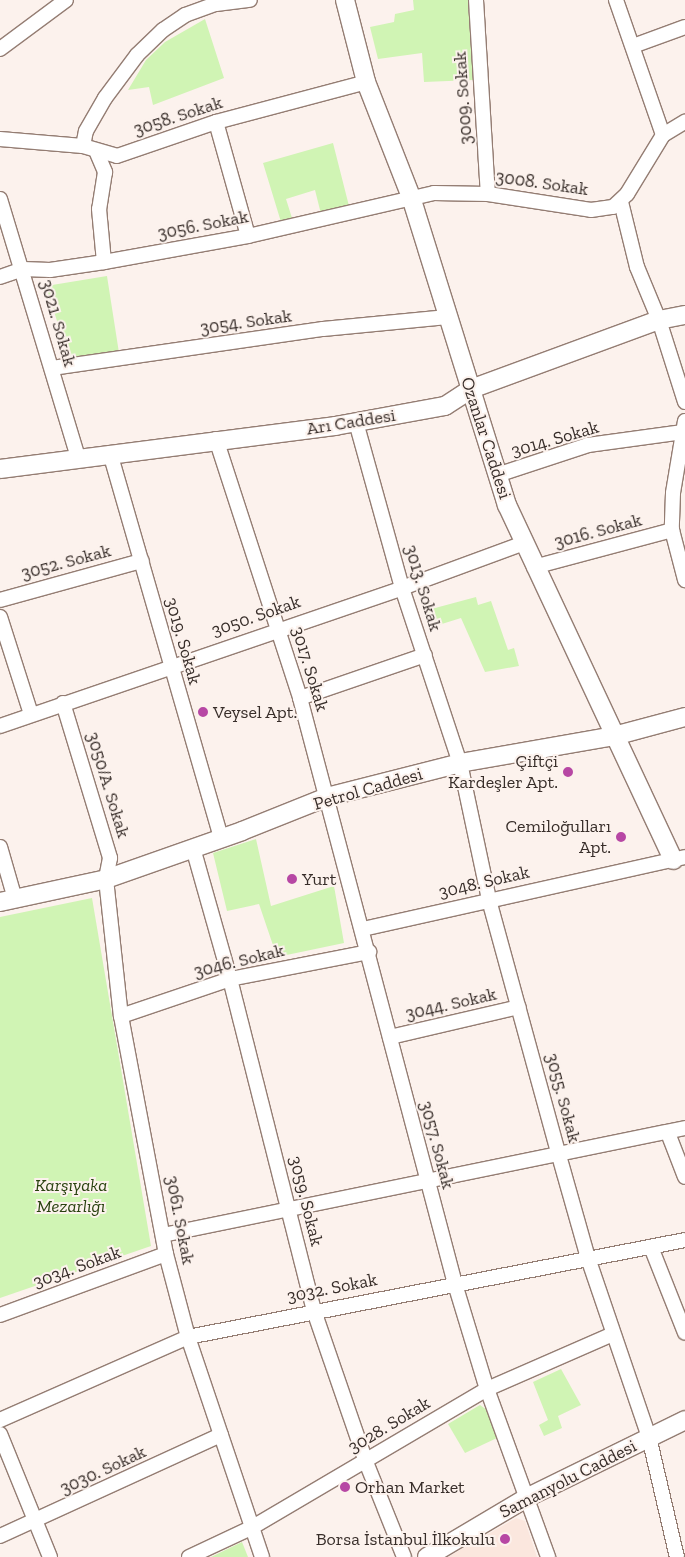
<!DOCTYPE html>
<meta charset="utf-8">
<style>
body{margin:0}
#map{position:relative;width:685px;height:1557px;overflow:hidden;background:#fcf2ed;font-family:"Zilla Slab",serif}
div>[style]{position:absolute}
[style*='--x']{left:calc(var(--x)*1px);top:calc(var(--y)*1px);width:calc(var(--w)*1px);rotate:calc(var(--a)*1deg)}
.built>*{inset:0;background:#fbe7de}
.green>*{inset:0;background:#d0f4b4}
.roads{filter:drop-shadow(1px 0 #947d73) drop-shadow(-1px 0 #947d73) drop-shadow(0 1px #947d73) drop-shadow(0 -1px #947d73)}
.minor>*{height:14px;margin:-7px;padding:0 7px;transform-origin:7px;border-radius:7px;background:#fff}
.tertiary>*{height:18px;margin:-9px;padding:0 9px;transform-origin:9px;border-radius:9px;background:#fff}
.dots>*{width:14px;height:14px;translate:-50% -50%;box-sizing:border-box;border:2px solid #fcf2ed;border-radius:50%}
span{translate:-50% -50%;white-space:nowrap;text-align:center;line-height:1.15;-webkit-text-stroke:4px #fcf2ed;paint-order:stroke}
.street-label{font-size:18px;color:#382e2a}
.poi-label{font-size:18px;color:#382e2a}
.left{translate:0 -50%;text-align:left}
.right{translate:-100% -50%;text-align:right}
.park-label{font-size:18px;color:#29420f;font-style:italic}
</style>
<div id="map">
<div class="built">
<div style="clip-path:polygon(516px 1518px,525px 1521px,537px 1557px,448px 1557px)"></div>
</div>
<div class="green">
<div style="clip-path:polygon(413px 0,468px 0,473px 80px,424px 82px,422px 53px,378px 59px,370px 27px,394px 22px,395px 14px,414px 10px)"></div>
<div style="clip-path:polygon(205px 19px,224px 78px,153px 105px,149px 87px,128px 90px,146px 60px,165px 42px)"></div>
<div style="clip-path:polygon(333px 143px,349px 206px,321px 214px,315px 190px,286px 199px,292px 218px,281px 222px,263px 163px)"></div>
<div style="clip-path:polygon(107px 276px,119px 353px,69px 359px,46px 286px)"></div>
<div style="clip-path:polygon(476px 597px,478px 605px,491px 601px,508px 650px,514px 648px,519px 666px,485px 672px,461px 618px,429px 628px,424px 611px)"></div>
<div style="clip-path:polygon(256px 839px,271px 906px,334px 886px,344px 943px,277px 957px,259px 904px,227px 911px,213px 853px)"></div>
<div style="clip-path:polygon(92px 898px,151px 1246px,0 1298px,0 917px)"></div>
<div style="clip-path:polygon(561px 1369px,581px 1405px,558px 1416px,562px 1428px,544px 1436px,539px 1425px,548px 1420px,533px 1382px)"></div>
<div style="clip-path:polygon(480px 1405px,487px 1410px,497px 1438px,465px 1453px,448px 1424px)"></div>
<div style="clip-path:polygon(242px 1542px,248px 1557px,211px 1557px)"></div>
</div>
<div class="roads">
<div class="minor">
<div style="--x:476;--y:0;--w:194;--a:86.5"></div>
<div style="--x:616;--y:0;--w:143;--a:70.8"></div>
<div style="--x:633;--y:46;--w:55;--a:-20.1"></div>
<div style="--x:0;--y:49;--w:82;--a:-36.6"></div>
<div style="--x:216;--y:122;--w:118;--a:74.3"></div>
<div style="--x:0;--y:139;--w:83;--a:4.8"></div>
<div style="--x:83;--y:146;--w:35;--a:16"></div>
<div style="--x:117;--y:156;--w:105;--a:-19"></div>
<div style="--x:216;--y:122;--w:155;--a:-14.9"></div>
<div style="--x:83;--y:146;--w:15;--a:-79"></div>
<div style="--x:86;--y:131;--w:38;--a:-60"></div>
<div style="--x:105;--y:98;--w:54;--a:-53.3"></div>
<div style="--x:137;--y:55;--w:36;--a:-44"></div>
<div style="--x:163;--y:30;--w:27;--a:-34"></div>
<div style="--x:185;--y:15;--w:33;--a:-20"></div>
<div style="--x:216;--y:4;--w:34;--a:-7"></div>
<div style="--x:97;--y:153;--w:21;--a:67"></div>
<div style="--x:105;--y:172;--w:37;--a:99"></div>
<div style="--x:99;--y:209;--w:53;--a:84.6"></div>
<div style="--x:0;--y:199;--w:270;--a:73.2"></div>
<div style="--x:621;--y:202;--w:67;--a:76.2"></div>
<div style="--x:637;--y:267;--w:57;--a:67.5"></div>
<div style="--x:659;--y:320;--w:86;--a:72.4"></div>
<div style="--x:0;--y:277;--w:24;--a:-19"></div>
<div style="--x:23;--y:269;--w:27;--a:2"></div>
<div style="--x:50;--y:270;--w:55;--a:-8.4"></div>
<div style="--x:104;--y:262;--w:146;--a:-10.2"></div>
<div style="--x:248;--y:236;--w:191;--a:-13"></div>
<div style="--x:434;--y:193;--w:54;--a:1.1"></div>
<div style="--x:488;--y:194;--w:104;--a:8.8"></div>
<div style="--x:591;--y:210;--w:22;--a:-8"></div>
<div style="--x:613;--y:207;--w:19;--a:-43"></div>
<div style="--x:627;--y:194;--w:69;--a:-58.6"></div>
<div style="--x:663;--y:135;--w:26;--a:-31"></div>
<div style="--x:52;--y:368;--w:274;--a:-8.2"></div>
<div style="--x:323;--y:329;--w:125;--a:-5.5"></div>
<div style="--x:685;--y:421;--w:73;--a:99.5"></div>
<div style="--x:673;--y:493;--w:37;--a:92"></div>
<div style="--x:672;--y:530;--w:52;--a:75.4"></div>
<div style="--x:356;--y:422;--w:172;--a:74.5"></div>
<div style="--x:402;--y:588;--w:184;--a:71.7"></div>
<div style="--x:460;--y:763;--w:140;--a:78"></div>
<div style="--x:489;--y:900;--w:261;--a:74.7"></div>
<div style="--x:558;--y:1152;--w:110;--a:74.2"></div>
<div style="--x:588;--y:1258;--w:189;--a:71.2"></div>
<div style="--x:649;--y:1437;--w:123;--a:76.9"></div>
<div style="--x:216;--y:439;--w:272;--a:72"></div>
<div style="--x:300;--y:698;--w:606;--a:75.18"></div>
<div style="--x:455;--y:1284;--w:110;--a:73.1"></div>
<div style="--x:487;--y:1389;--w:179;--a:70"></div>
<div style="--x:110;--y:453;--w:401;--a:73.9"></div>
<div style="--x:497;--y:475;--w:96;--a:-18.2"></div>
<div style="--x:588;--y:445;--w:96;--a:-7.8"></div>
<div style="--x:534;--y:567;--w:143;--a:-15"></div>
<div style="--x:0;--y:600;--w:147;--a:-15.4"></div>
<div style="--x:0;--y:617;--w:102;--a:72.3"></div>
<div style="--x:300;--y:698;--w:132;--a:-19"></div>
<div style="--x:63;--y:703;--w:162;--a:73.1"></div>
<div style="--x:110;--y:858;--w:21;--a:101"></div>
<div style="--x:106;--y:879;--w:138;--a:83.8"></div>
<div style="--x:121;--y:1016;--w:242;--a:79.3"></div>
<div style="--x:166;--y:1254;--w:86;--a:75.2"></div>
<div style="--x:188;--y:1337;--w:232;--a:71.4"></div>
<div style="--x:0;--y:726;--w:425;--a:-18.9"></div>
<div style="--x:402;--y:588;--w:130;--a:-20.2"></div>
<div style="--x:0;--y:847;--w:54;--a:73.9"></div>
<div style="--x:193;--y:848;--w:136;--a:74.2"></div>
<div style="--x:230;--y:979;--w:342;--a:75.8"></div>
<div style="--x:314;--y:1311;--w:160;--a:71"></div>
<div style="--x:366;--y:1462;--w:102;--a:68.2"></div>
<div style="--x:363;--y:929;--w:330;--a:-12.6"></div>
<div style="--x:121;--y:1016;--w:115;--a:-18.7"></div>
<div style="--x:230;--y:979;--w:142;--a:-11"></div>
<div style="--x:390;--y:1037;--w:132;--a:-13.1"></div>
<div style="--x:668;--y:1133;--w:47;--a:68.9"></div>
<div style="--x:163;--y:1235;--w:533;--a:-11.58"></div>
<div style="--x:651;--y:1247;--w:92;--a:68.4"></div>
<div style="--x:0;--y:1315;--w:177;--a:-20.2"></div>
<div style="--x:0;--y:1420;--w:206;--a:-23.8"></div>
<div style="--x:188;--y:1337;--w:506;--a:-11.04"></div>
<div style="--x:0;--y:1434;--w:133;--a:67.9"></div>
<div style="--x:0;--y:1536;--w:243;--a:-24.6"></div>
<div style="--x:189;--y:1557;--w:68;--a:-25.1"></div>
<div style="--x:251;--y:1528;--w:274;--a:-30.5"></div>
<div style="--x:487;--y:1389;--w:137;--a:-23.6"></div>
</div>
<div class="tertiary">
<div style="--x:345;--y:0;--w:85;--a:75.6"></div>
<div style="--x:366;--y:82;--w:123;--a:68.6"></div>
<div style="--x:411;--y:197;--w:323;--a:72.7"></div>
<div style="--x:507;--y:505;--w:392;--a:64.9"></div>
<div style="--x:0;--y:469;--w:338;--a:-7.3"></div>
<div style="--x:335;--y:426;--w:112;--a:-10.3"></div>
<div style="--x:445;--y:406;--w:31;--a:-33"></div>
<div style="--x:471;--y:389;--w:200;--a:-20.2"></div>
<div style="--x:659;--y:320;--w:26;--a:-11"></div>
<div style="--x:0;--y:902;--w:108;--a:-12.2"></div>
<div style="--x:106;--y:879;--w:144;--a:-19.4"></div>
<div style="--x:242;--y:831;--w:92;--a:-21.8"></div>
<div style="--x:327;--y:797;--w:137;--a:-14.3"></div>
<div style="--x:460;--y:763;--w:156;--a:-9.9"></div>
<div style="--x:614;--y:736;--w:73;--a:-15"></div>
<div style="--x:427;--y:1557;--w:117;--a:-30.7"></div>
<div style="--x:528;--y:1497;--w:175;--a:-26.1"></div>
</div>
</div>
<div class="dots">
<div style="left:203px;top:712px;background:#b747a4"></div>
<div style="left:568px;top:772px;background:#b747a4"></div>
<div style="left:621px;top:837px;background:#b747a4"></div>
<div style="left:292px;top:879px;background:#b747a4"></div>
<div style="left:345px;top:1487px;background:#b747a4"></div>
<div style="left:505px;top:1539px;background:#b747a4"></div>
</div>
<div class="street-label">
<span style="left:463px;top:98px;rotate:-94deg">3009. Sokak</span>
<span style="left:178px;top:116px;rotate:-18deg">3058. Sokak</span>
<span style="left:542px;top:183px;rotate:8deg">3008. Sokak</span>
<span style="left:203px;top:225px;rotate:-11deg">3056. Sokak</span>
<span style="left:246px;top:322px;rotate:-8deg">3054. Sokak</span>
<span style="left:58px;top:323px;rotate:74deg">3021. Sokak</span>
<span style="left:351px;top:422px;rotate:-9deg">Arı Caddesi</span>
<span style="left:486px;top:438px;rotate:72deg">Ozanlar Caddesi</span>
<span style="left:555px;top:439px;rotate:-16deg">3014. Sokak</span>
<span style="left:598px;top:531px;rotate:-15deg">3016. Sokak</span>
<span style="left:66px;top:562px;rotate:-15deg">3052. Sokak</span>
<span style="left:423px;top:588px;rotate:73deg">3013. Sokak</span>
<span style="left:256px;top:616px;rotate:-19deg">3050. Sokak</span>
<span style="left:183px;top:641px;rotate:74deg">3019. Sokak</span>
<span style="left:310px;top:669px;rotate:73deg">3017. Sokak</span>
<span style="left:108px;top:785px;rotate:73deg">3050/A. Sokak</span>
<span style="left:368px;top:789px;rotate:-16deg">Petrol Caddesi</span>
<span style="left:484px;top:882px;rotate:-13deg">3048. Sokak</span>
<span style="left:239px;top:961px;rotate:-14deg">3046. Sokak</span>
<span style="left:451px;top:1004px;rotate:-13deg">3044. Sokak</span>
<span style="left:563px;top:1098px;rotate:75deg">3055. Sokak</span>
<span style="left:437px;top:1145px;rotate:75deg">3057. Sokak</span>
<span style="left:306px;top:1201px;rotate:76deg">3059. Sokak</span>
<span style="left:180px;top:1220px;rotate:79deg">3061. Sokak</span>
<span style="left:77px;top:1267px;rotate:-20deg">3034. Sokak</span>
<span style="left:332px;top:1288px;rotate:-11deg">3032. Sokak</span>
<span style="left:389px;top:1425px;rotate:-31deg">3028. Sokak</span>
<span style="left:103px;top:1470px;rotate:-25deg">3030. Sokak</span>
<span style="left:568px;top:1479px;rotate:-27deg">Samanyolu Caddesi</span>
</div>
<div class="poi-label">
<span class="left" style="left:213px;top:712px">Veysel Apt.</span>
<span class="right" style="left:558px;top:772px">Çiftçi<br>Kardeşler Apt.</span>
<span class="right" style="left:611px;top:837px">Cemiloğulları<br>Apt.</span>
<span class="left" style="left:302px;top:879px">Yurt</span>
<span class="left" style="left:355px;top:1487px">Orhan Market</span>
<span class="right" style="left:495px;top:1539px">Borsa İstanbul İlkokulu</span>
</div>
<div class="park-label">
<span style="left:71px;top:1196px">Karşıyaka<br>Mezarlığı</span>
</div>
</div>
